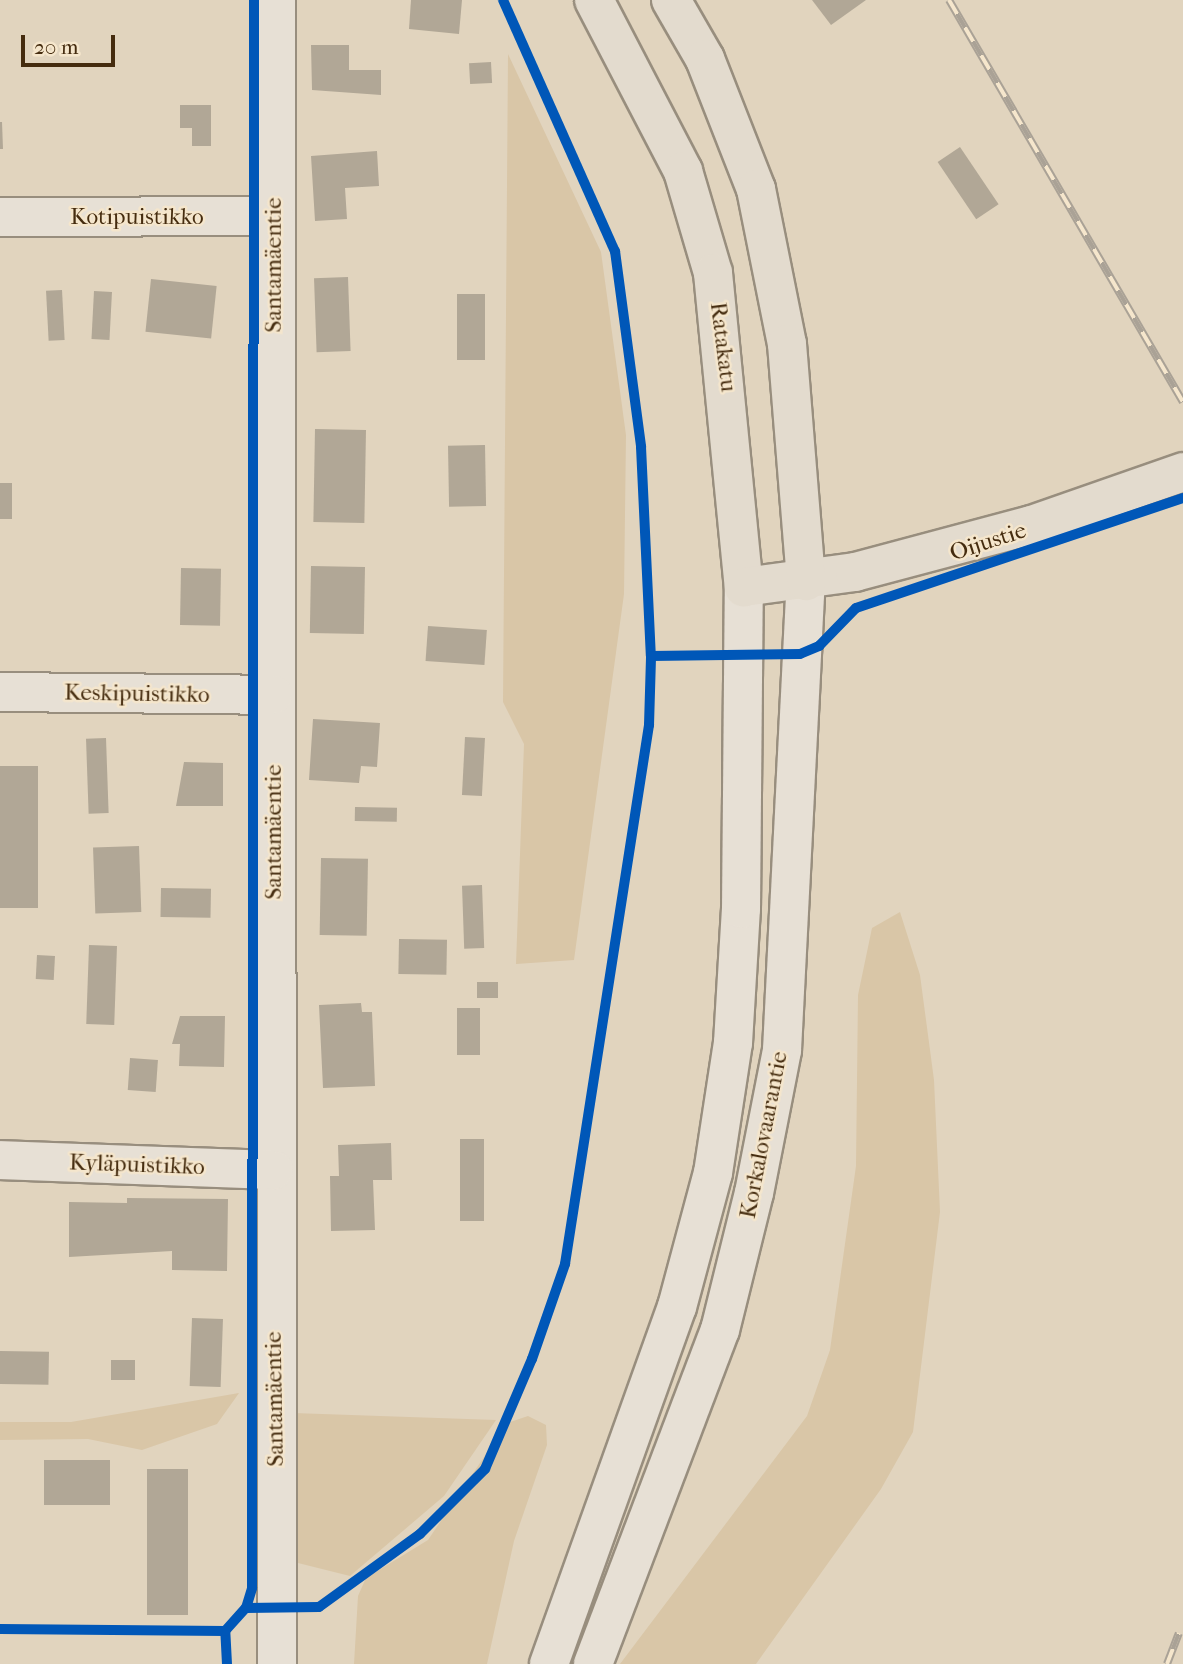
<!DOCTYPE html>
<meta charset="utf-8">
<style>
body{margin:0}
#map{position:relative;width:1183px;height:1664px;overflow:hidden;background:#e1d4be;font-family:"IM FELL French Canon",serif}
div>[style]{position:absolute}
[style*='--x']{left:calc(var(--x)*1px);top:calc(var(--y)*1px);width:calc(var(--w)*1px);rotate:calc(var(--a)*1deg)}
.green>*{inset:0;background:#d9c6a7}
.building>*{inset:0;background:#b1a796;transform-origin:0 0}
.roads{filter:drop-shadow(2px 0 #988e7e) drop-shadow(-2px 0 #988e7e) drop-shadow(0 2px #988e7e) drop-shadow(0 -2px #988e7e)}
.minor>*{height:38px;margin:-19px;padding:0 19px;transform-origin:19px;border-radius:19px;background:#e7e0d5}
.major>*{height:38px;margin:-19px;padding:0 19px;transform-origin:19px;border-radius:19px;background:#e3dbce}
.rail>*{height:8px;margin-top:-4px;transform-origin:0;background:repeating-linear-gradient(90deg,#f5e6cc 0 16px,#aaa296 0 32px);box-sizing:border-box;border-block:2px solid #aaa296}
.cycleway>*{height:10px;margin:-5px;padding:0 5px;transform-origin:5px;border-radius:5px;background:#0057b8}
span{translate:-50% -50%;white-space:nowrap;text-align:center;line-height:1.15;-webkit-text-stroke:5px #f5e6cc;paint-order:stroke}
.street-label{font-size:23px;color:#452c0f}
.scale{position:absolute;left:21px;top:35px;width:94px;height:32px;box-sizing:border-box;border:4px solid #452c0f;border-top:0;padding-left:9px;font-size:21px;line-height:24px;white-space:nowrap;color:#452c0f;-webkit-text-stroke:5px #f5e6cc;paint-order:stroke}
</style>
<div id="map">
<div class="green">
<div style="clip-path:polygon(508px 54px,601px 252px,626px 435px,624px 594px,574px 960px,516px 964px,524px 744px,503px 702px)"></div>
<div style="clip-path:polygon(900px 912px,920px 975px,934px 1080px,940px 1212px,913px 1432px,881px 1489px,756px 1664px,620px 1664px,807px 1416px,830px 1350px,856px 1166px,858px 995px,872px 928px)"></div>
<div style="clip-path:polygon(239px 1393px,217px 1424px,142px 1450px,88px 1439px,0 1440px,0 1422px,71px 1422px)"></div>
<div style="clip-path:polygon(293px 1413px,496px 1420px,444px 1496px,350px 1576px,298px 1563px)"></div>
<div style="clip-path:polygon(528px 1416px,546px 1425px,547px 1445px,514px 1541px,487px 1664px,354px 1664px,358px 1596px,366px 1578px,428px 1540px,507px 1423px)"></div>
</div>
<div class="building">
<div style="clip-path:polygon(411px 0,462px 0,459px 34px,409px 29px)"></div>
<div style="clip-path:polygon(812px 0,866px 0,831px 25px)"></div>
<div style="clip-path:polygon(311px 45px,349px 45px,349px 70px,381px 70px,381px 95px,312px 90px)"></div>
<div style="left:491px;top:62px;width:21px;height:22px;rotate:87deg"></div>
<div style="clip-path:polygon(180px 105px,211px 105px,211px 146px,192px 146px,192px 128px,180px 128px)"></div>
<div style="clip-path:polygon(0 122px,2px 122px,3px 149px,0 149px)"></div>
<div style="left:960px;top:147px;width:69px;height:27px;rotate:56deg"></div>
<div style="clip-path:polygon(377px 151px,379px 186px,345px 188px,347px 219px,315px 221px,311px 156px)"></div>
<div style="left:348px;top:277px;width:74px;height:34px;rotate:88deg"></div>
<div style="left:151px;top:279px;width:66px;height:53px;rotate:6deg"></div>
<div style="left:62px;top:290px;width:50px;height:16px;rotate:87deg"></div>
<div style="left:94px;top:291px;width:18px;height:48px;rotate:3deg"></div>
<div style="left:457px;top:294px;width:28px;height:66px"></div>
<div style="left:315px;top:429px;width:51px;height:93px;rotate:1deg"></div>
<div style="left:485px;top:445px;width:61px;height:37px;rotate:89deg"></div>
<div style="left:0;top:483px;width:12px;height:36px"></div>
<div style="left:311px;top:566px;width:54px;height:67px;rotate:1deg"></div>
<div style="left:181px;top:568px;width:40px;height:57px;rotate:1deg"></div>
<div style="left:428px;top:626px;width:59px;height:35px;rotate:4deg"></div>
<div style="clip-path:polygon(313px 719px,380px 723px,377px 767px,361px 766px,359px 783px,309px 780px)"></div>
<div style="left:465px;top:737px;width:20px;height:58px;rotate:3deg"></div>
<div style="left:106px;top:738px;width:75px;height:20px;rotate:88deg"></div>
<div style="clip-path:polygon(184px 762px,223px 763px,223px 806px,176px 806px)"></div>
<div style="left:0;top:766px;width:38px;height:142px"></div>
<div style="left:355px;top:807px;width:42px;height:14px;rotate:1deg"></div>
<div style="left:139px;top:846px;width:66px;height:46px;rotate:88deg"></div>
<div style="left:321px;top:858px;width:47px;height:77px;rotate:1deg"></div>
<div style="left:482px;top:885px;width:63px;height:20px;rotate:88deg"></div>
<div style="left:161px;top:888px;width:50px;height:29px;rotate:1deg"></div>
<div style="left:399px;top:939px;width:48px;height:35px;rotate:1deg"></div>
<div style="left:89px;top:945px;width:28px;height:79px;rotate:2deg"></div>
<div style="left:37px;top:955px;width:18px;height:24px;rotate:3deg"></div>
<div style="left:477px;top:982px;width:21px;height:16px"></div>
<div style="clip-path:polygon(361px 1003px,362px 1012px,372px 1012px,375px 1086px,323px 1088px,319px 1005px)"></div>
<div style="left:457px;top:1008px;width:23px;height:47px"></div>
<div style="clip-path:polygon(180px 1016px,225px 1016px,224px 1067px,179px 1066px,180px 1044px,172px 1044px)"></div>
<div style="left:130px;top:1058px;width:28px;height:32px;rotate:4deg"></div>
<div style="left:460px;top:1139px;width:24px;height:82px"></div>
<div style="clip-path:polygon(391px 1143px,392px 1180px,373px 1180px,375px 1230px,331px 1231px,330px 1176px,339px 1176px,338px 1145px)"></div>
<div style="clip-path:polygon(127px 1198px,228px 1199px,227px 1271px,172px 1270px,172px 1251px,69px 1257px,69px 1202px,127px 1203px)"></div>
<div style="left:192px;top:1318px;width:31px;height:68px;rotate:2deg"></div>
<div style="left:0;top:1351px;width:49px;height:33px;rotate:1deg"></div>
<div style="left:111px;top:1360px;width:24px;height:20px"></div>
<div style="left:44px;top:1460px;width:66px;height:45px"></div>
<div style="left:147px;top:1469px;width:41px;height:146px"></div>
</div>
<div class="roads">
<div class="minor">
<div style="--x:276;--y:0;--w:1664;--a:89.97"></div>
<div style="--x:0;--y:217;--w:274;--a:-0.2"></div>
<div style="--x:0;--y:692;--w:273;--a:0.6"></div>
<div style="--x:0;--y:1160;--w:274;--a:2.1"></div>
<div style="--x:549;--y:1664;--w:379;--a:-70.3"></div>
<div style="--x:677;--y:1307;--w:139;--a:-75"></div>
<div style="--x:713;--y:1173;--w:132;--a:-81.3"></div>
<div style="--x:733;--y:1043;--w:134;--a:-86.6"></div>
<div style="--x:741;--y:909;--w:322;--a:-89.5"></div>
<div style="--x:593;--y:1664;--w:357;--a:-69.2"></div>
<div style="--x:720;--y:1330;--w:141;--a:-76.1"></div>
<div style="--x:754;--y:1193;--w:146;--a:-78.9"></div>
<div style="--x:782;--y:1050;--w:470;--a:-87.1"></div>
</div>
<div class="major">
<div style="--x:594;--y:0;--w:193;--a:62.5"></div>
<div style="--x:683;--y:171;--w:106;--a:73.6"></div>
<div style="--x:713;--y:273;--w:316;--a:84.4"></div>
<div style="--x:744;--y:587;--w:112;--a:-7.7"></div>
<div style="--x:855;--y:572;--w:183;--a:-14.9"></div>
<div style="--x:1032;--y:525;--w:160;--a:-19.3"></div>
<div style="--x:671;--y:0;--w:68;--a:60"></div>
<div style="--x:705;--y:59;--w:140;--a:68.6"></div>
<div style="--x:756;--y:189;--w:158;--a:78.7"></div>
<div style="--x:787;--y:344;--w:238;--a:85.4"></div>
</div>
</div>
<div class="rail">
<div style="--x:949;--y:0;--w:465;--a:59.8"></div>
<div style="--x:1167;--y:1664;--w:33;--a:-69"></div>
</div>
<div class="cycleway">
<div style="--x:503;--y:0;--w:275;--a:66"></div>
<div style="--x:615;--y:251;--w:198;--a:82.4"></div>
<div style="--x:641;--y:447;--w:209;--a:87.3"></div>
<div style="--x:651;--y:656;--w:149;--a:-0.8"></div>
<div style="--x:800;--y:654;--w:21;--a:-23"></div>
<div style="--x:819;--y:646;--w:53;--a:-45.8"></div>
<div style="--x:856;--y:608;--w:345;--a:-18.6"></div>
<div style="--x:246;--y:1608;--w:73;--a:-0.8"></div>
<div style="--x:319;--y:1607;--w:125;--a:-35.9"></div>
<div style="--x:420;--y:1534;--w:92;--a:-45"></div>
<div style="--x:485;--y:1469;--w:120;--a:-66.9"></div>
<div style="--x:532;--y:1359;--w:101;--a:-70.8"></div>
<div style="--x:565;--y:1264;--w:546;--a:-81.14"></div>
<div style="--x:649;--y:725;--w:69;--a:-88.3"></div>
<div style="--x:0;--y:1629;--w:225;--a:0.5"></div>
<div style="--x:227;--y:1664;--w:33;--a:-93"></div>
<div style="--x:225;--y:1631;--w:31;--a:-48"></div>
<div style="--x:246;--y:1608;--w:21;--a:-73"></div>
<div style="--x:252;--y:1588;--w:1588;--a:-89.93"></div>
</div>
<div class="street-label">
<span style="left:137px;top:217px">Kotipuistikko</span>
<span style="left:274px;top:265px;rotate:-90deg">Santamäentie</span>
<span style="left:723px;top:347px;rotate:83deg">Ratakatu</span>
<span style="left:988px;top:542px;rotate:-18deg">Oijustie</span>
<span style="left:137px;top:694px;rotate:1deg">Keskipuistikko</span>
<span style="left:274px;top:832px;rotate:-90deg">Santamäentie</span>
<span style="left:764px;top:1135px;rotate:-79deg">Korkalovaarantie</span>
<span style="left:137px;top:1165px;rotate:2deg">Kyläpuistikko</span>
<span style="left:275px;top:1399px;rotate:-91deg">Santamäentie</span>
</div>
<div class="scale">20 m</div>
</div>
